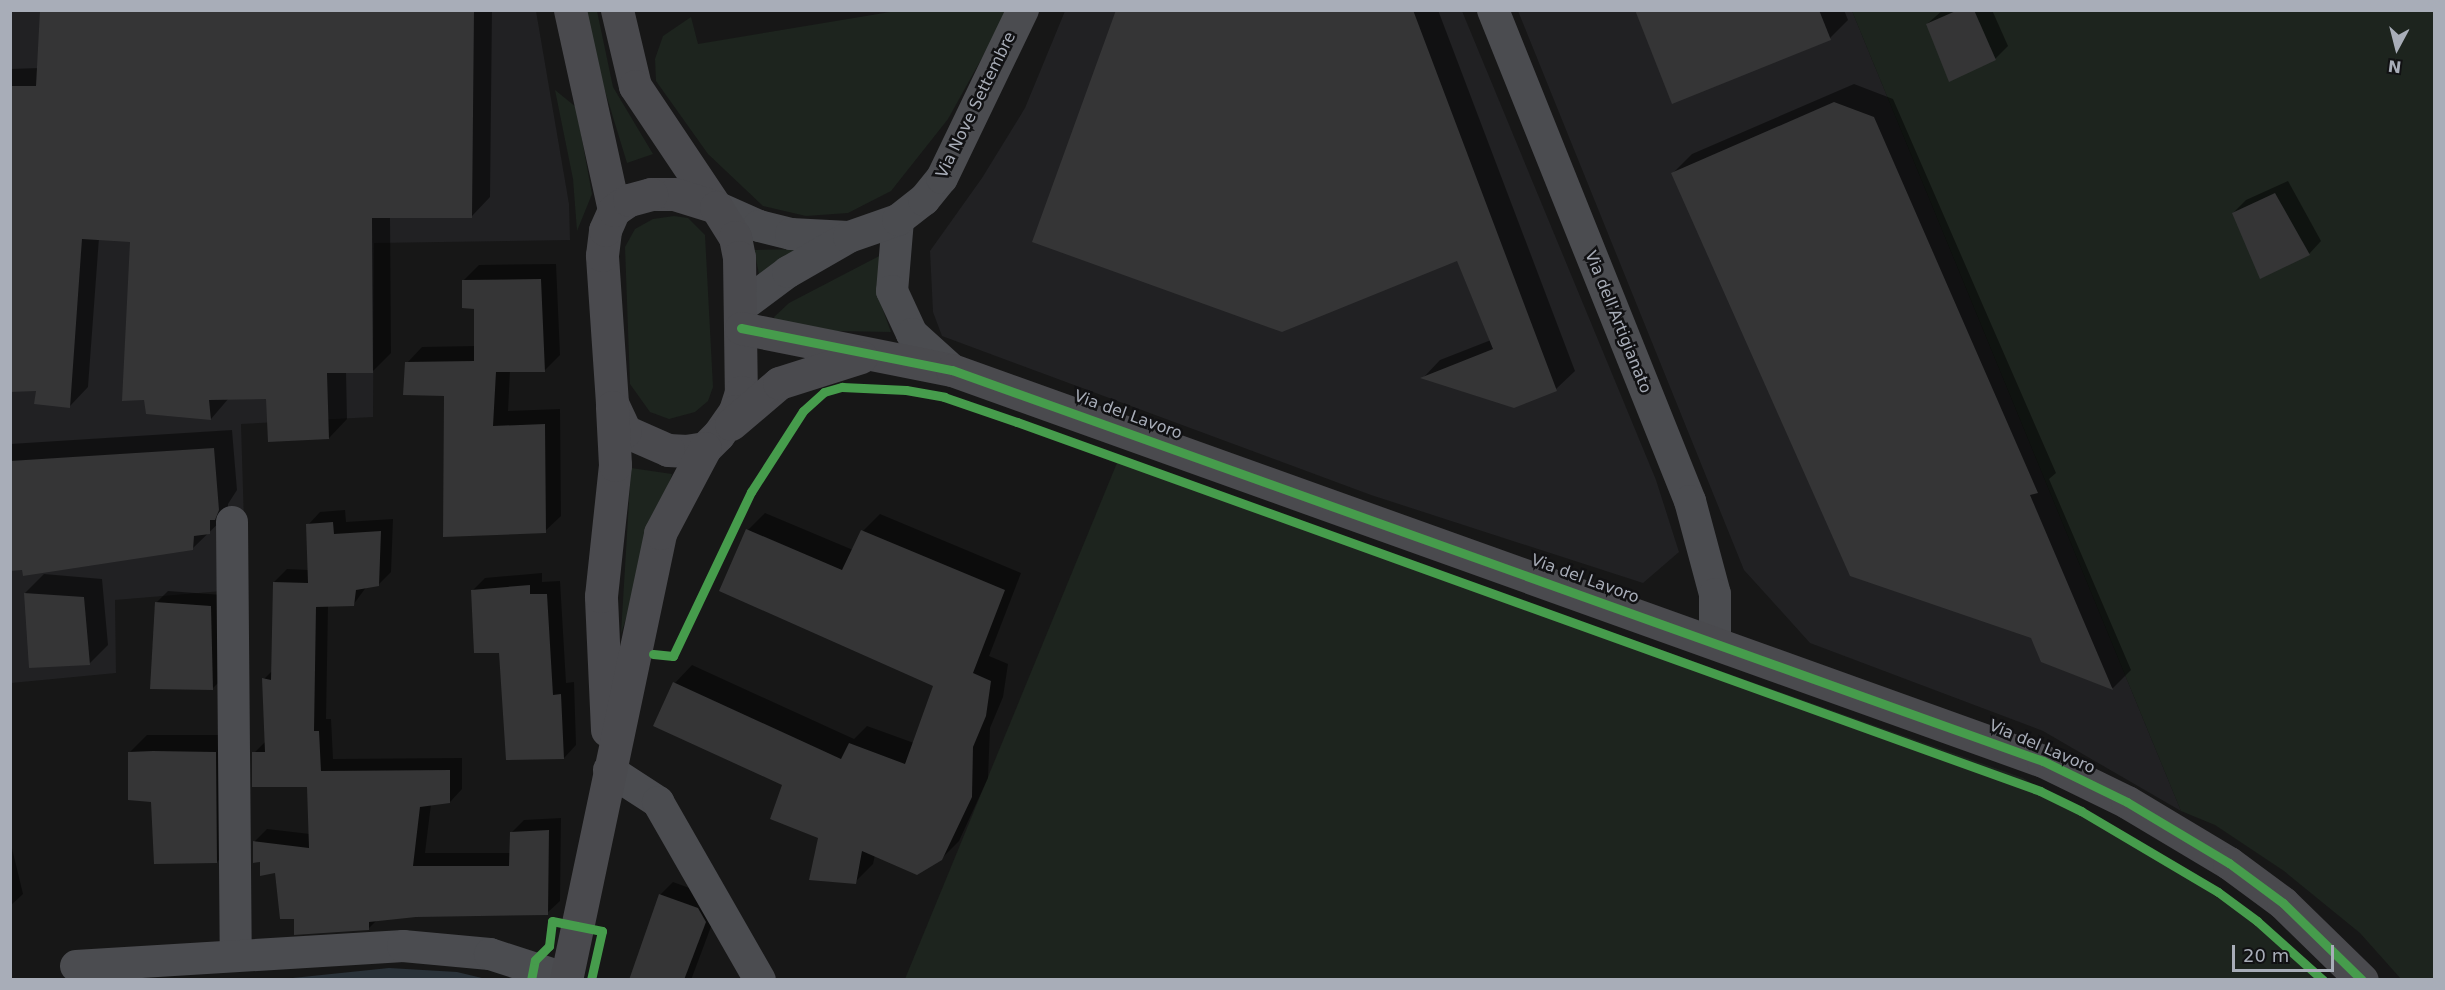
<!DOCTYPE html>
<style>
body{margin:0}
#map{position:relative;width:2445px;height:990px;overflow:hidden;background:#171717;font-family:"DejaVu Sans",sans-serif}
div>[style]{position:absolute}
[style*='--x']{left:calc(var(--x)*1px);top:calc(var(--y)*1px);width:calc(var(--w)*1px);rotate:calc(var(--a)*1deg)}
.built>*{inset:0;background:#212123}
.green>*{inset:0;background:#1d241e}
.water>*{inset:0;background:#2a3239}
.shadow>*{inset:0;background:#0007}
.building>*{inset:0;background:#353536}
.street>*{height:32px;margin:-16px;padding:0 16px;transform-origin:16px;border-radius:16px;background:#4b4c50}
.secondary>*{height:33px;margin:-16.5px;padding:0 16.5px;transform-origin:16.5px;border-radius:16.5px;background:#4a4a4e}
.cycleway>*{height:9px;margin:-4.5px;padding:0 4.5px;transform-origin:4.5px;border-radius:4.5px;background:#469c4c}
span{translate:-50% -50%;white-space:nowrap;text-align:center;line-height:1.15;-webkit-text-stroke:5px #111113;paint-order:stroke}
.street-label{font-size:16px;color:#a8adb8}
.frame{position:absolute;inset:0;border:12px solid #a8adb8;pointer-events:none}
.north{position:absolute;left:2367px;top:18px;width:60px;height:60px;-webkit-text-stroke:4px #111113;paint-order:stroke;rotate:187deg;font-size:16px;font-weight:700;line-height:24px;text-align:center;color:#a8adb8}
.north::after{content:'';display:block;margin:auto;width:21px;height:27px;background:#a8adb8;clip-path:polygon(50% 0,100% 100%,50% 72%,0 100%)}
.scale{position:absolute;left:2232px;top:945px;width:102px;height:27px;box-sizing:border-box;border:3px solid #a8adb8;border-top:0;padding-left:8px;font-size:18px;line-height:21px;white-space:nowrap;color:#a8adb8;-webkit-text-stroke:4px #111113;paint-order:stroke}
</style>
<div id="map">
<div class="built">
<div style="clip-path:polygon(11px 11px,536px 11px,569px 204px,570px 240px,374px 243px,373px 417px,241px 424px,246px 589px,115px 600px,116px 673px,11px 683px)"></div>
<div style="clip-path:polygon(1065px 11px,1462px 11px,1656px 480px,1679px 552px,1643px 583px,1371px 495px,942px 336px,933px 312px,930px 251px,982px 178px,1025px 108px)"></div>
<div style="clip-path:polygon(1518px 11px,1852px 11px,2181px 811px,2043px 731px,1810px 643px,1744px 570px)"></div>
</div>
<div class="green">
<div style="clip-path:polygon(585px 11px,597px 11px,613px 87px,653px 154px,627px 163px,588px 35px)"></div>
<div style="clip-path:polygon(896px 11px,1008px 11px,948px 119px,891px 191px,848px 213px,806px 216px,763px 206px,708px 154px,656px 81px,655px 59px,663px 36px,691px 17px,698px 44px)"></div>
<div style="clip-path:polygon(1852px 11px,2434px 11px,2434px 979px,2401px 979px,2360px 933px,2284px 871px,2215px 825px,2181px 811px)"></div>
<div style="clip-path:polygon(555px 90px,576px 107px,592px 194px,577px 231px,573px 179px)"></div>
<div style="clip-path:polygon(674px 216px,688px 218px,705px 235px,713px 387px,708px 401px,695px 412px,669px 419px,650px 412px,630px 384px,625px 247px,635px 229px,653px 219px)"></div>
<div style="clip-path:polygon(810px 249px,760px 279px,754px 250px)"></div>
<div style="clip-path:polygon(885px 253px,879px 299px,891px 332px,781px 330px,774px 317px,789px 303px)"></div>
<div style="clip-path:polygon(1119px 458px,2023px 778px,2153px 854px,2249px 919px,2316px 979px,905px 979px)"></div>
<div style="clip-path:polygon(631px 468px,672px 474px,621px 634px)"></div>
</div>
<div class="water">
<div style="clip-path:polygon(389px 968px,457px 972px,486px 979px,283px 979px)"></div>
</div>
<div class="shadow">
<div style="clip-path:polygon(41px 10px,492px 10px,490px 197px,472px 216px,390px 216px,391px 353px,373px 371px,346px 371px,347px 419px,329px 438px,267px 398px,229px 398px,211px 419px,132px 240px,99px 238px,88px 387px,70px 406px,38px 390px,10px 391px,10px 69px,39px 68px)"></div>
<div style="clip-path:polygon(1117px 10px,1438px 10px,1575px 371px,1556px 389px,1423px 378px,1440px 360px,1491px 340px,1458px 259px)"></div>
<div style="clip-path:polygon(1636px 10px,1844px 10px,1848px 20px,1830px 38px)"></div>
<div style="clip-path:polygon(1943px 10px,1992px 10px,2008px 46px,1995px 59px,1927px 24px)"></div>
<div style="clip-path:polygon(1854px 84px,1893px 99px,2056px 473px,2049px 479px,2131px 670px,2113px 688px,2042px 660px,2032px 637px,1673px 173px,1692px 154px)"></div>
<div style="clip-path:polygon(2288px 181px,2321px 241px,2309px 254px,2233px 213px,2246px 200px)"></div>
<div style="clip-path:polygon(556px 264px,560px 355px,544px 371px,510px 370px,508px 411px,560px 409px,561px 516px,545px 531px,446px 395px,407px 363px,422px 347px,476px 346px,476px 307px,463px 281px,479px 265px)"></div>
<div style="clip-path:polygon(232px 430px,237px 490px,228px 504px,228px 514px,192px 549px,10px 569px,10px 444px)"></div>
<div style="clip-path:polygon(345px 510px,346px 522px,393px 519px,391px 572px,378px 585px,367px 586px,353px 605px,328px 606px,326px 719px,331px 719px,333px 759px,462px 758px,462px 789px,450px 802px,431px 804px,425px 853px,511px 853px,511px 833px,524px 820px,561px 818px,560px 901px,547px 913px,416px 916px,378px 919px,368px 929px,296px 918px,276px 871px,262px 861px,254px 842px,267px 829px,310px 834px,308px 785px,254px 753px,266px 741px,264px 679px,273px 670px,274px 582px,287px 569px,309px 570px,308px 525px,320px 512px)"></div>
<div style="clip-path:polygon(765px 513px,853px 550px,863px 531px,880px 514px,1021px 573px,989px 656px,1008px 664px,1003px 697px,990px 728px,988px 778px,959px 841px,941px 859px,875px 855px,873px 864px,855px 882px,784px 784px,655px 725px,675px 683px,692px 665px,854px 739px,867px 726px,914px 743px,935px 685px,748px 530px)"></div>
<div style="clip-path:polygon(542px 573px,542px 582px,560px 581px,566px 683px,574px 682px,576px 745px,564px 758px,500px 652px,472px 591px,485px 578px)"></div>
<div style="clip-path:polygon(44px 574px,102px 579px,108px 645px,89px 664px,25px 593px)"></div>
<div style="clip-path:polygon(168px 591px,222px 595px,224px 677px,213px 688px,156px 603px)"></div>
<div style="clip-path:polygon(147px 735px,233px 735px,234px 844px,217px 862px,152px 800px,130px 752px)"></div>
<div style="clip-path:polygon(10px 840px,23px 894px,10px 906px)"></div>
<div style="clip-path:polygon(673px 882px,711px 896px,718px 908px,691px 980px,631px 980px,660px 895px)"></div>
</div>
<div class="building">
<div style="clip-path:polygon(40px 10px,474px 10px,472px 218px,372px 218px,373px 373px,327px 373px,329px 439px,268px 442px,266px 399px,209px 400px,211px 420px,146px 414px,144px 400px,122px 401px,130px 242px,82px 239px,70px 408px,34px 404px,36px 391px,10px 392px,10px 86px,36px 86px)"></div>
<div style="clip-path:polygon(1116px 10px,1413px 10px,1557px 391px,1514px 408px,1420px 378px,1493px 349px,1457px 261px,1282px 332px,1032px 242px)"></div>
<div style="clip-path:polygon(1635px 10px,1819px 10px,1831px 40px,1672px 104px)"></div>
<div style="clip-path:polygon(1958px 10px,1974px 10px,1996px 60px,1949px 82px,1926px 24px)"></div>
<div style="clip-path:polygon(1834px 102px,1874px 117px,2038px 493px,2030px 495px,2113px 690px,2041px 662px,2031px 638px,1850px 576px,1671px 173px)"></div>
<div style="clip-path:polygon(2275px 193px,2310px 255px,2260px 279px,2232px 213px)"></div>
<div style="clip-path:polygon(541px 279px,545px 372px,496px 372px,493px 426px,545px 424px,546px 533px,443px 537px,444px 396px,403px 395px,405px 362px,474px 361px,474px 309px,462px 308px,462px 280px)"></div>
<div style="clip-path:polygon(214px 448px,219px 510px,215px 520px,210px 520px,210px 534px,194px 536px,193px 550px,23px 576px,22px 570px,10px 571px,10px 461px)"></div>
<div style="clip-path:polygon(333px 522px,334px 534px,381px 531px,379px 586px,356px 590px,354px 606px,316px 607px,314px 731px,319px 731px,321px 771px,450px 770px,450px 803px,420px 807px,413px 866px,509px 866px,510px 832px,549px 830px,548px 915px,416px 917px,369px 922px,369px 930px,294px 935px,294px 919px,280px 919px,275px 873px,260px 876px,260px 862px,253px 863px,253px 841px,309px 848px,307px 787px,252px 787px,252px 752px,265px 752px,262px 678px,271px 680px,273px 582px,308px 583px,306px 524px)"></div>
<div style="clip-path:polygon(746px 529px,842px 570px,861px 530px,1005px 590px,973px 673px,991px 681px,986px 716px,973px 747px,972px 797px,942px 860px,917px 875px,862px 851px,856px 884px,809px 880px,818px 838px,770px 819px,782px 785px,653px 726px,673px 682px,841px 759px,849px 743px,905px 764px,933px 686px,719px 591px)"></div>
<div style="clip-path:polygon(530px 585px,530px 594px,547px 594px,553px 695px,561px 694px,564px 759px,506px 760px,499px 653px,474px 653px,471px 590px)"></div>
<div style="clip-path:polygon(24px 593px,84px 597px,90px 665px,29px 668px)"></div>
<div style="clip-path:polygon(155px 602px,211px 606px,213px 690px,150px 689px)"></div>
<div style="clip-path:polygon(153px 751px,216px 752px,217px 863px,154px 864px,151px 802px,128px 800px,128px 752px)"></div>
<div style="clip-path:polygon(659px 894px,698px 908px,706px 922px,684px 980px,629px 980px)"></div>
</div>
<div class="street">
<div style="--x:1493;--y:10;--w:529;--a:68.14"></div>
<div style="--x:1690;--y:501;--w:96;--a:75"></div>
<div style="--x:1715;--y:594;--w:47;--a:90"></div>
<div style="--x:716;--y:207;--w:47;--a:23.8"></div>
<div style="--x:759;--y:226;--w:33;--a:14"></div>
<div style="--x:791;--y:234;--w:57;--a:3"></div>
<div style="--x:898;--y:220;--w:71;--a:94.8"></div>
<div style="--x:892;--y:291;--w:47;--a:65.1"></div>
<div style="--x:912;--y:334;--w:54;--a:42"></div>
<div style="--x:741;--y:307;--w:59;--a:-36.7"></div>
<div style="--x:788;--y:272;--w:70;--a:-29.8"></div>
<div style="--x:849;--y:237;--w:52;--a:-19.1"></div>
<div style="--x:898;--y:220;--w:33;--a:-38"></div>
<div style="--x:924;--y:200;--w:28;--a:-51"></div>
<div style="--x:942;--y:178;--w:187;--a:-64.3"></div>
<div style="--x:232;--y:522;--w:433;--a:89.5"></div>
<div style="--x:609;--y:770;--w:59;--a:33.1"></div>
<div style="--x:658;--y:802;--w:205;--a:60.2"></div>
<div style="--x:76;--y:966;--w:328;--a:-3.5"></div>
<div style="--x:403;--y:946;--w:87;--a:5.3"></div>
<div style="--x:490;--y:954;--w:81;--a:18"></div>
</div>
<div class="secondary">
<div style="--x:570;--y:10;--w:205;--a:77.6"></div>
<div style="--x:617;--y:10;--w:78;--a:76.7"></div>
<div style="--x:635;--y:86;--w:146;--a:56.2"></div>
<div style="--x:651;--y:194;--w:23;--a:0"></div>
<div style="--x:674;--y:194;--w:44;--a:17.2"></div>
<div style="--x:716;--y:207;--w:36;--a:58"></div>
<div style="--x:735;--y:237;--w:20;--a:79"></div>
<div style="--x:739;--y:257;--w:135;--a:89.2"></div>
<div style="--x:741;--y:392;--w:20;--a:108"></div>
<div style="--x:735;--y:411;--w:29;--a:125"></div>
<div style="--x:718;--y:435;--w:18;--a:135"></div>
<div style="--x:705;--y:448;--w:18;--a:171"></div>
<div style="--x:687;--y:451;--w:19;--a:-177"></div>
<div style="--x:668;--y:450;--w:47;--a:-156.2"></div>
<div style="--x:625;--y:431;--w:31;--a:-115"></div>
<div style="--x:612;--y:403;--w:148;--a:-93.9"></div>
<div style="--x:602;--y:255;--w:25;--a:-83"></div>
<div style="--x:605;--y:230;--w:22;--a:-66"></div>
<div style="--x:614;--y:210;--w:18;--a:-34"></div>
<div style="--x:629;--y:200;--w:23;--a:-15"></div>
<div style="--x:741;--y:328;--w:215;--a:11.3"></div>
<div style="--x:952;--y:370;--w:1159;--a:19.72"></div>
<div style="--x:2043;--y:761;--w:93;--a:26"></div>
<div style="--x:2127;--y:802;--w:119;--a:30.9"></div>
<div style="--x:2229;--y:863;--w:67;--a:36.5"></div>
<div style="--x:2283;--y:903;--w:110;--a:44.3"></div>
<div style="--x:731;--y:424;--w:63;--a:-40.5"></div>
<div style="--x:779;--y:383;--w:86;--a:-17.6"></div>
<div style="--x:607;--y:730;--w:134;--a:-92.6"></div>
<div style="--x:601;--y:596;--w:132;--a:-83.9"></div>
<div style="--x:615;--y:465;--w:58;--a:-93"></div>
<div style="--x:566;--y:980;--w:457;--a:-78.1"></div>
<div style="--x:660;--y:533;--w:96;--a:-62.1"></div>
</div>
<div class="cycleway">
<div style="--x:741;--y:328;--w:215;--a:11.3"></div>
<div style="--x:952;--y:370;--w:1159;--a:19.72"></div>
<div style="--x:2043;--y:761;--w:93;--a:26"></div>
<div style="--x:2127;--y:802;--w:119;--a:30.9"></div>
<div style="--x:2229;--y:863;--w:67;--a:36.5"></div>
<div style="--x:2283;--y:903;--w:110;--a:44.3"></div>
<div style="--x:653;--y:654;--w:20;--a:6"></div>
<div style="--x:673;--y:656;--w:182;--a:-64.6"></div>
<div style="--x:751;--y:492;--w:96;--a:-57.3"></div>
<div style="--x:803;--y:411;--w:28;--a:-42"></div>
<div style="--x:824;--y:392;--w:19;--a:-16"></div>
<div style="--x:842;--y:387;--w:64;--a:2.7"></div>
<div style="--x:906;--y:390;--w:39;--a:10"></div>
<div style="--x:944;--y:397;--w:77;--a:18.9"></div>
<div style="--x:1017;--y:422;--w:1088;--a:19.83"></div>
<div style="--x:2040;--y:791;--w:46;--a:26"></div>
<div style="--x:2081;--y:811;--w:159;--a:30.6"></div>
<div style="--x:2218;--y:892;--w:49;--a:36.6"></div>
<div style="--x:2257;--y:921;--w:89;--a:41.8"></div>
<div style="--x:531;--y:980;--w:20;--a:-79"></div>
<div style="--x:535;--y:960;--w:20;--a:-45"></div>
<div style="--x:549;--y:946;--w:25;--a:-83"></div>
<div style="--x:552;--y:921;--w:51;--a:11.3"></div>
<div style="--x:602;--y:931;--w:50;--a:102.7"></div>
</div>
<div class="street-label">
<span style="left:976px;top:105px;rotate:-64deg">Via Nove Settembre</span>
<span style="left:1618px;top:322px;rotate:68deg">Via dell'Artigianato</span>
<span style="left:1128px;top:415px;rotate:20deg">Via del Lavoro</span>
<span style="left:1585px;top:579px;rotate:20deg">Via del Lavoro</span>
<span style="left:2042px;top:747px;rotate:23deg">Via del Lavoro</span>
</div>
<div class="frame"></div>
<div class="north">N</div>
<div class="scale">20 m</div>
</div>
